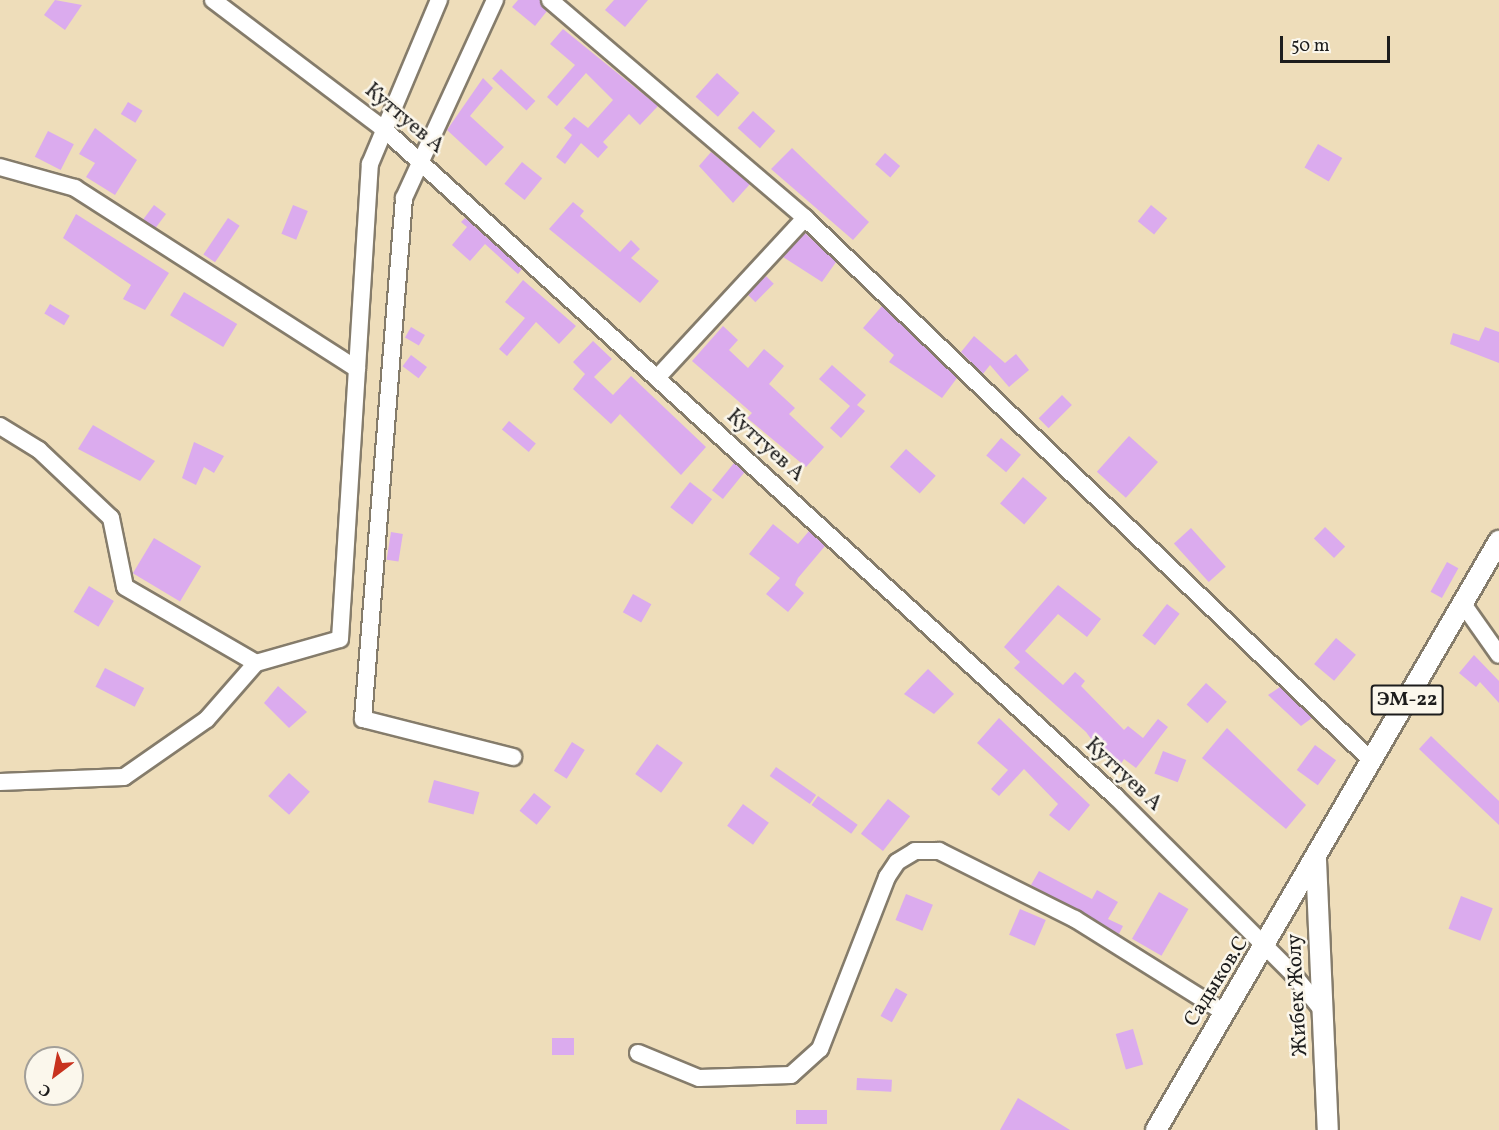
<!DOCTYPE html>
<meta charset="utf-8">
<style>
body{margin:0}
#map{position:relative;width:1499px;height:1130px;overflow:hidden;background:#eeddba;font-family:Vollkorn,serif}
div>[style]{position:absolute}
[style*='--x']{left:calc(var(--x)*1px);top:calc(var(--y)*1px);width:calc(var(--w)*1px);rotate:calc(var(--a)*1deg)}
.building>*{inset:0;background:#dbabee;transform-origin:0 0}
.roads{filter:drop-shadow(2px 0 #857c6b) drop-shadow(-2px 0 #857c6b) drop-shadow(0 2px #857c6b) drop-shadow(0 -2px #857c6b)}
.minor>*{height:16px;margin:-8px;padding:0 8px;transform-origin:8px;border-radius:8px;background:#fff}
.major>*{height:20px;margin:-10px;padding:0 10px;transform-origin:10px;border-radius:10px;background:#fff}
span{translate:-50% -50%;white-space:nowrap;text-align:center;line-height:1.15;-webkit-text-stroke:5px #fbf7ec;paint-order:stroke}
.shield-label span{padding:2px 4px;background:#fbf7ec;border:2px solid;border-radius:4px;-webkit-text-stroke-width:0}
.shield-label{font-size:20px;color:#1c1c1c;font-weight:700}
.street-label{font-size:21px;color:#1c1c1c}
.north{position:absolute;left:24px;top:1046px;width:60px;height:60px;box-sizing:border-box;background:#fbf7ec;border:2px solid #a29f99;border-radius:50%;rotate:212deg;font-size:16px;font-weight:700;line-height:24px;text-align:center;color:#1c1c1c}
.north::after{content:'';display:block;margin:auto;width:21px;height:27px;background:#c8321e;clip-path:polygon(50% 0,100% 100%,50% 72%,0 100%)}
.scale{position:absolute;left:1280px;top:36px;width:110px;height:27px;box-sizing:border-box;border:3px solid #1c1c1c;border-top:0;padding-left:8px;font-size:18px;line-height:21px;white-space:nowrap;color:#1c1c1c;-webkit-text-stroke:4px #fbf7ec;paint-order:stroke}
</style>
<div id="map">
<div class="building">
<div style="clip-path:polygon(55px 0,82px 5px,65px 30px,44px 15px)"></div>
<div style="clip-path:polygon(518px 0,540px 0,547px 11px,535px 26px,512px 7px)"></div>
<div style="clip-path:polygon(614px 0,648px 0,625px 27px,605px 10px)"></div>
<div style="clip-path:polygon(563px 29px,658px 106px,640px 125px,629px 114px,603px 142px,608px 147px,598px 158px,581px 143px,565px 164px,556px 157px,572px 135px,564px 128px,574px 117px,588px 128px,613px 100px,586px 73px,557px 106px,547px 97px,575px 65px,550px 44px)"></div>
<div style="left:501px;top:69px;width:47px;height:13px;rotate:43deg"></div>
<div style="left:717px;top:73px;width:30px;height:32px;rotate:42deg"></div>
<div style="clip-path:polygon(483px 78px,493px 88px,470px 116px,504px 147px,486px 166px,447px 130px)"></div>
<div style="left:128px;top:102px;width:17px;height:14px;rotate:31deg"></div>
<div style="left:753px;top:111px;width:30px;height:23px;rotate:42deg"></div>
<div style="clip-path:polygon(95px 128px,137px 160px,115px 195px,86px 177px,95px 163px,79px 154px)"></div>
<div style="left:48px;top:131px;width:29px;height:29px;rotate:27deg"></div>
<div style="left:1318px;top:144px;width:28px;height:27px;rotate:30deg"></div>
<div style="clip-path:polygon(792px 148px,869px 222px,853px 240px,771px 169px)"></div>
<div style="clip-path:polygon(711px 152px,750px 184px,733px 203px,699px 166px)"></div>
<div style="left:885px;top:153px;width:20px;height:15px;rotate:41deg"></div>
<div style="left:522px;top:162px;width:26px;height:28px;rotate:39deg"></div>
<div style="clip-path:polygon(573px 202px,584px 211px,580px 216px,620px 252px,631px 240px,640px 249px,631px 258px,659px 281px,640px 303px,549px 229px)"></div>
<div style="left:154px;top:205px;width:15px;height:18px;rotate:37deg"></div>
<div style="left:293px;top:205px;width:16px;height:31px;rotate:22deg"></div>
<div style="left:1151px;top:205px;width:21px;height:21px;rotate:39deg"></div>
<div style="clip-path:polygon(76px 214px,169px 273px,145px 310px,123px 299px,131px 285px,63px 238px)"></div>
<div style="left:228px;top:218px;width:14px;height:44px;rotate:34deg"></div>
<div style="clip-path:polygon(465px 218px,522px 269px,518px 274px,485px 244px,470px 261px,452px 245px,467px 227px,461px 222px)"></div>
<div style="clip-path:polygon(805px 233px,836px 262px,822px 282px,783px 257px)"></div>
<div style="left:766px;top:276px;width:11px;height:26px;rotate:45deg"></div>
<div style="clip-path:polygon(523px 280px,576px 326px,559px 344px,536px 322px,507px 356px,499px 349px,525px 318px,505px 302px)"></div>
<div style="left:184px;top:292px;width:62px;height:27px;rotate:31deg"></div>
<div style="left:50px;top:304px;width:23px;height:11px;rotate:31deg"></div>
<div style="clip-path:polygon(882px 306px,957px 378px,942px 398px,889px 362px,894px 355px,863px 328px)"></div>
<div style="clip-path:polygon(723px 326px,738px 340px,729px 350px,748px 368px,764px 349px,784px 366px,769px 384px,795px 408px,789px 414px,824px 447px,806px 467px,747px 418px,752px 413px,692px 361px)"></div>
<div style="left:411px;top:327px;width:16px;height:12px;rotate:30deg"></div>
<div style="clip-path:polygon(1485px 327px,1499px 332px,1499px 363px,1450px 344px,1453px 333px,1479px 341px)"></div>
<div style="clip-path:polygon(974px 336px,1005px 363px,1016px 354px,1029px 370px,1009px 387px,990px 365px,983px 374px,961px 352px)"></div>
<div style="clip-path:polygon(593px 341px,612px 359px,594px 377px,613px 395px,631px 376px,706px 447px,681px 475px,620px 414px,611px 424px,573px 389px,585px 374px,573px 362px)"></div>
<div style="left:411px;top:355px;width:20px;height:14px;rotate:37deg"></div>
<div style="clip-path:polygon(832px 365px,866px 395px,857px 405px,865px 411px,841px 438px,830px 428px,850px 406px,819px 379px)"></div>
<div style="left:1062px;top:395px;width:14px;height:33px;rotate:45deg"></div>
<div style="left:509px;top:421px;width:35px;height:11px;rotate:40deg"></div>
<div style="clip-path:polygon(93px 425px,155px 461px,140px 481px,78px 449px)"></div>
<div style="left:1129px;top:436px;width:39px;height:48px;rotate:42deg"></div>
<div style="left:1001px;top:438px;width:26px;height:23px;rotate:40deg"></div>
<div style="clip-path:polygon(194px 442px,224px 456px,214px 473px,204px 467px,196px 485px,182px 478px)"></div>
<div style="left:906px;top:449px;width:40px;height:24px;rotate:42deg"></div>
<div style="left:734px;top:463px;width:14px;height:35px;rotate:39deg"></div>
<div style="left:1023px;top:477px;width:32px;height:35px;rotate:41deg"></div>
<div style="left:690px;top:482px;width:28px;height:32px;rotate:38deg"></div>
<div style="clip-path:polygon(773px 524px,798px 544px,809px 531px,825px 546px,798px 578px,795px 585px,804px 593px,788px 612px,766px 594px,780px 578px,749px 554px)"></div>
<div style="left:1325px;top:527px;width:28px;height:16px;rotate:44deg"></div>
<div style="left:1191px;top:528px;width:52px;height:23px;rotate:48deg"></div>
<div style="left:391px;top:532px;width:12px;height:28px;rotate:9deg"></div>
<div style="left:154px;top:538px;width:55px;height:41px;rotate:31deg"></div>
<div style="left:1447px;top:562px;width:13px;height:34px;rotate:29deg"></div>
<div style="clip-path:polygon(1058px 585px,1101px 619px,1087px 637px,1058px 614px,1025px 651px,1063px 685px,1075px 672px,1085px 681px,1081px 686px,1124px 730px,1128px 726px,1143px 738px,1158px 719px,1168px 727px,1136px 768px,1124px 759px,1119px 767px,1102px 754px,1086px 732px,1014px 668px,1020px 662px,1004px 647px)"></div>
<div style="left:89px;top:586px;width:29px;height:30px;rotate:31deg"></div>
<div style="left:633px;top:594px;width:21px;height:21px;rotate:29deg"></div>
<div style="left:1167px;top:604px;width:16px;height:40px;rotate:38deg"></div>
<div style="left:1336px;top:638px;width:26px;height:34px;rotate:40deg"></div>
<div style="clip-path:polygon(1474px 655px,1499px 681px,1499px 703px,1480px 682px,1476px 687px,1459px 673px)"></div>
<div style="left:105px;top:668px;width:44px;height:21px;rotate:27deg"></div>
<div style="clip-path:polygon(928px 669px,954px 694px,934px 714px,904px 694px)"></div>
<div style="left:1206px;top:683px;width:28px;height:29px;rotate:42deg"></div>
<div style="clip-path:polygon(278px 686px,307px 712px,289px 728px,264px 703px)"></div>
<div style="clip-path:polygon(1280px 687px,1312px 718px,1301px 726px,1268px 695px)"></div>
<div style="clip-path:polygon(999px 718px,1090px 805px,1069px 831px,1049px 815px,1058px 804px,1024px 769px,999px 796px,991px 789px,1008px 770px,977px 743px)"></div>
<div style="clip-path:polygon(1227px 728px,1306px 805px,1286px 829px,1202px 758px)"></div>
<div style="clip-path:polygon(1431px 736px,1499px 801px,1499px 825px,1419px 749px)"></div>
<div style="left:572px;top:742px;width:15px;height:34px;rotate:32deg"></div>
<div style="left:657px;top:744px;width:32px;height:37px;rotate:36deg"></div>
<div style="left:1315px;top:745px;width:26px;height:31px;rotate:36deg"></div>
<div style="left:1163px;top:751px;width:25px;height:24px;rotate:21deg"></div>
<div style="left:776px;top:767px;width:49px;height:11px;rotate:35deg"></div>
<div style="left:289px;top:773px;width:28px;height:31px;rotate:42deg"></div>
<div style="left:434px;top:780px;width:47px;height:23px;rotate:15deg"></div>
<div style="left:534px;top:793px;width:22px;height:23px;rotate:39deg"></div>
<div style="left:818px;top:796px;width:49px;height:11px;rotate:36deg"></div>
<div style="left:888px;top:799px;width:28px;height:44px;rotate:38deg"></div>
<div style="left:743px;top:804px;width:32px;height:27px;rotate:36deg"></div>
<div style="clip-path:polygon(1039px 871px,1092px 899px,1097px 890px,1118px 902px,1108px 919px,1123px 926px,1119px 934px,1031px 885px)"></div>
<div style="left:1159px;top:892px;width:34px;height:54px;rotate:30deg"></div>
<div style="left:906px;top:894px;width:29px;height:28px;rotate:22deg"></div>
<div style="left:1461px;top:896px;width:34px;height:35px;rotate:21deg"></div>
<div style="left:1020px;top:909px;width:28px;height:28px;rotate:23deg"></div>
<div style="left:896px;top:988px;width:13px;height:32px;rotate:29deg"></div>
<div style="left:1133px;top:1029px;width:37px;height:18px;rotate:74deg"></div>
<div style="left:552px;top:1038px;width:22px;height:17px"></div>
<div style="left:857px;top:1078px;width:35px;height:12px;rotate:3deg"></div>
<div style="clip-path:polygon(1018px 1098px,1070px 1130px,1000px 1130px)"></div>
<div style="left:827px;top:1110px;width:14px;height:31px;rotate:90deg"></div>
</div>
<div class="roads">
<div class="minor">
<div style="--x:213;--y:0;--w:217;--a:37.1"></div>
<div style="--x:386;--y:131;--w:988;--a:42.38"></div>
<div style="--x:1116;--y:797;--w:249;--a:45"></div>
<div style="--x:1292;--y:973;--w:48;--a:51"></div>
<div style="--x:495;--y:0;--w:218;--a:114.7"></div>
<div style="--x:404;--y:198;--w:523;--a:94.5"></div>
<div style="--x:363;--y:719;--w:155;--a:14.2"></div>
<div style="--x:550;--y:0;--w:335;--a:40.5"></div>
<div style="--x:805;--y:218;--w:218;--a:132.8"></div>
<div style="--x:0;--y:167;--w:78;--a:15.6"></div>
<div style="--x:75;--y:188;--w:335;--a:32.7"></div>
<div style="--x:805;--y:218;--w:785;--a:43.76"></div>
<div style="--x:0;--y:426;--w:46;--a:31.6"></div>
<div style="--x:39;--y:450;--w:99;--a:43.4"></div>
<div style="--x:111;--y:518;--w:70;--a:78.5"></div>
<div style="--x:125;--y:587;--w:151;--a:30.1"></div>
<div style="--x:256;--y:663;--w:87;--a:-15.9"></div>
<div style="--x:340;--y:639;--w:476;--a:-86.4"></div>
<div style="--x:370;--y:164;--w:178;--a:-67.2"></div>
<div style="--x:1463;--y:604;--w:62;--a:54.8"></div>
<div style="--x:0;--y:782;--w:124;--a:-2.3"></div>
<div style="--x:124;--y:777;--w:101;--a:-34.9"></div>
<div style="--x:207;--y:719;--w:74;--a:-48.8"></div>
<div style="--x:638;--y:1053;--w:66;--a:22.3"></div>
<div style="--x:699;--y:1078;--w:92;--a:-1.9"></div>
<div style="--x:791;--y:1075;--w:39;--a:-42"></div>
<div style="--x:820;--y:1049;--w:185;--a:-68.7"></div>
<div style="--x:887;--y:877;--w:18;--a:-56"></div>
<div style="--x:897;--y:862;--w:21;--a:-31"></div>
<div style="--x:915;--y:851;--w:24;--a:0"></div>
<div style="--x:939;--y:851;--w:152;--a:26.6"></div>
<div style="--x:1075;--y:919;--w:177;--a:32.1"></div>
</div>
<div class="major">
<div style="--x:1316;--y:860;--w:270;--a:87.5"></div>
<div style="--x:1156;--y:1130;--w:682;--a:-59.79"></div>
</div>
</div>
<div class="shield-label">
<span style="left:1407px;top:700px">ЭМ-22</span>
</div>
<div class="street-label">
<span style="left:404px;top:119px;rotate:40deg">Куттуев А</span>
<span style="left:765px;top:446px;rotate:42deg">Куттуев А</span>
<span style="left:1123px;top:775px;rotate:43deg">Куттуев А</span>
<span style="left:1217px;top:982px;rotate:-58deg">Садыков.С</span>
<span style="left:1298px;top:995px;rotate:-93deg">Жибек Жолу</span>
</div>
<div class="north">С</div>
<div class="scale">50 m</div>
</div>
